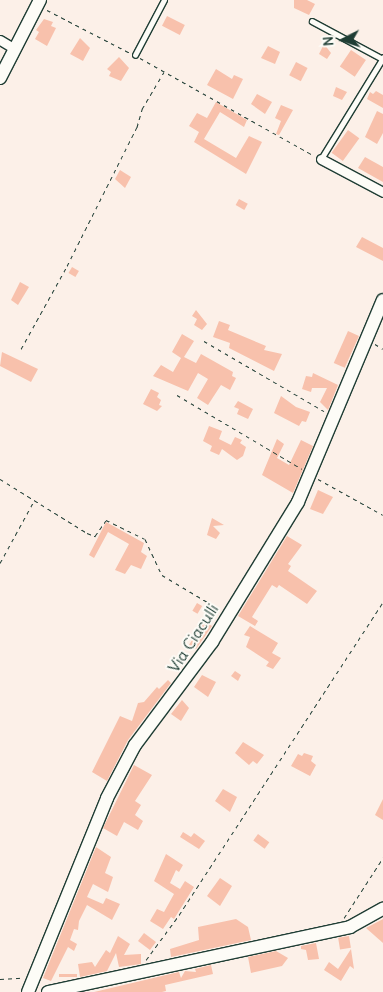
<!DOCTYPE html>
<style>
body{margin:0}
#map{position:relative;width:383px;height:992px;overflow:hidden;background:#fcf0e8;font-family:Delius,sans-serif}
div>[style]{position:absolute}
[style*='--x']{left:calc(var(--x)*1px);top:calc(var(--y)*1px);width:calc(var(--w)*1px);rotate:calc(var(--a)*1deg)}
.building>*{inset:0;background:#f8c1ac;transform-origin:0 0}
.path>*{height:1px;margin-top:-0.5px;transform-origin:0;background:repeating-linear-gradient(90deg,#1f3d34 0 4px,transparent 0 8px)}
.roads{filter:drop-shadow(1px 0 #1f3d34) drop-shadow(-1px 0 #1f3d34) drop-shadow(0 1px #1f3d34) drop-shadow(0 -1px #1f3d34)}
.lane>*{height:4.5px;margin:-2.25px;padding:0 2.25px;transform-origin:2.25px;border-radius:2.25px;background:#fdfcf7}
.street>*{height:9px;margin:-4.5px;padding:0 4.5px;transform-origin:4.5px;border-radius:4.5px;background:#fdfcf7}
.secondary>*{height:12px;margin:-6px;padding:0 6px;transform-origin:6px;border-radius:6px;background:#fdfcf7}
span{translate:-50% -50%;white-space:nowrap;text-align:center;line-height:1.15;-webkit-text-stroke:4px #fdfcf7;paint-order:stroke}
.street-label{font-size:16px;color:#1f3d34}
.north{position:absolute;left:318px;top:15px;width:50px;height:50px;-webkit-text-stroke:4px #fdfcf7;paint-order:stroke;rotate:265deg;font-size:14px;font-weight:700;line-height:20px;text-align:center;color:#1f3d34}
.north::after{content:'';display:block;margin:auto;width:18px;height:22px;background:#1f3d34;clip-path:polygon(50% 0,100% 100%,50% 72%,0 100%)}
</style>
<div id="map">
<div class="building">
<div style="clip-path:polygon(294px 0,307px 0,315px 4px,309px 15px,294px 8px)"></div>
<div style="left:167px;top:16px;width:20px;height:11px;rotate:27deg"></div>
<div style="clip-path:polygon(44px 19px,53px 22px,51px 26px,56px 28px,47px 46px,35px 39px,39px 32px,36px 30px)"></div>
<div style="clip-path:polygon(80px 38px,90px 48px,83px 61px,70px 54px)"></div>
<div style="clip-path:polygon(324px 44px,331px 53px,327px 59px,319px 54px)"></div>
<div style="clip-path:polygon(268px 46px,280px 52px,275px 64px,261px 58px)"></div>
<div style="left:351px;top:50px;width:18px;height:20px;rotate:34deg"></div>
<div style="clip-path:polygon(119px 57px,129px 68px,121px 81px,109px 76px,111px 72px,107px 69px)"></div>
<div style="left:296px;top:62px;width:13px;height:15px;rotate:27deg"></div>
<div style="clip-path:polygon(216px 69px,232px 79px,234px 75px,243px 79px,233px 99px,207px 85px)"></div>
<div style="clip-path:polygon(336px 87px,347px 92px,342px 100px,333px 96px)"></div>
<div style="clip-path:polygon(376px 91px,383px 95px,383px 108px,367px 99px,370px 92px,373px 94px)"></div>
<div style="clip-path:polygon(257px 94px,272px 102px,265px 114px,251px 104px)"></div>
<div style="clip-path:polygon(216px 102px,247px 120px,244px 127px,220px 112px,204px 139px,236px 158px,249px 136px,262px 142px,246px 174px,194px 142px,199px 132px,189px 126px,197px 113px,207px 118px)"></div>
<div style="clip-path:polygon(281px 105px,293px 110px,279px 135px,276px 134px,281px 121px,275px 118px)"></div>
<div style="clip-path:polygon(377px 111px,383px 114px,383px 133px,377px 144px,365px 137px)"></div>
<div style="left:348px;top:130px;width:14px;height:28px;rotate:36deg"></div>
<div style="clip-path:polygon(365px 157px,383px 167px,383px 182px,358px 168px)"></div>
<div style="clip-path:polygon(120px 170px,131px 177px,125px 188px,115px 179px)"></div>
<div style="left:239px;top:199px;width:10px;height:7px;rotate:29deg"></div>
<div style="clip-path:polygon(362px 237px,383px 248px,383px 261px,356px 247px)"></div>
<div style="left:72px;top:267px;width:8px;height:7px;rotate:30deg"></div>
<div style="clip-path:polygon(20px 282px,29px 287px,18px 305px,11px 300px)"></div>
<div style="clip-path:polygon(196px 310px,207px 324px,202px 330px,194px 325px,197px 319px,192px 316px)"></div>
<div style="clip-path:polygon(219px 321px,230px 325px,228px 330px,266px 346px,264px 350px,282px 354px,274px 371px,229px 348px,230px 343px,213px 337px)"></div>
<div style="left:348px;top:331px;width:12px;height:35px;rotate:24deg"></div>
<div style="clip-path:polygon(182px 334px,194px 341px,184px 357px,196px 363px,201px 354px,233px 372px,232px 376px,236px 378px,230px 390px,221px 385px,208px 405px,197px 398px,208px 379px,198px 373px,188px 391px,153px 376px,161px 365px,173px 372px,181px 358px,172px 352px)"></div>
<div style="clip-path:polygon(2px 352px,38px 369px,31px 382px,0 366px)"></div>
<div style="clip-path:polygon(313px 373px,338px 385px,328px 410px,320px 402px,327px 388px,312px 388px,311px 392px,302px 389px,306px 376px,312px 377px)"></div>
<div style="clip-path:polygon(151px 389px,159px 393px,157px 397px,161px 400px,159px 405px,162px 406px,157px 411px,143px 404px)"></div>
<div style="clip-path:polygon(281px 396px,296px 407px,310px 412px,306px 422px,302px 421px,299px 426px,274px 413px)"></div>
<div style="clip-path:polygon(238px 401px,253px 409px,248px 419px,237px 414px,239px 409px,234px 407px)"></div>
<div style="clip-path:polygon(209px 426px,222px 431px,219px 439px,231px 445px,235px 437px,242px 440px,240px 443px,246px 447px,243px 456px,237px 460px,222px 449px,219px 455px,210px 451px,212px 446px,203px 441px)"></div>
<div style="clip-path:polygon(277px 439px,284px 444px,277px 458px,289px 465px,301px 440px,313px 446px,293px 493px,262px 475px)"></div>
<div style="clip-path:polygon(318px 490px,333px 497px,323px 514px,310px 509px)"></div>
<div style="clip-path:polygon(212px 518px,224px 525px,213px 526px,220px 533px,216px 539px,207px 535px)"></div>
<div style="clip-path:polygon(106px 522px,144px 543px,141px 552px,147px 556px,141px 569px,131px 565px,125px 574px,115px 570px,129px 544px,108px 532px,94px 558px,89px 555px)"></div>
<div style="clip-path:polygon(287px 536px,302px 545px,288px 564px,291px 566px,288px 571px,317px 591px,307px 604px,279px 585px,277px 588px,272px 585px,252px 617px,258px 621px,255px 626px,238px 616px)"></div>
<div style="left:197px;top:603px;width:6px;height:9px;rotate:31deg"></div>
<div style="clip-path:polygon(204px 621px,212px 626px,196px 649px,189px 645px)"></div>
<div style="clip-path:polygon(250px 626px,278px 643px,272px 653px,281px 658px,273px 669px,266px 666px,269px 662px,246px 647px,250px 637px,244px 635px)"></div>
<div style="clip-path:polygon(235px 671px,241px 675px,238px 681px,231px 676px)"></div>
<div style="clip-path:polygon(202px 675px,216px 682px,208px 697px,194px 687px)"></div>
<div style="clip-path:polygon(168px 680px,171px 683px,128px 740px,107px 781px,92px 772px,120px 716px,132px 721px,138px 703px,144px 702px,157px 687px,159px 689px)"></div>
<div style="clip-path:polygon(182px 700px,189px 708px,181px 721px,171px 714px)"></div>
<div style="clip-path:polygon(243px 742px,264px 755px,257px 764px,253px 761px,249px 765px,235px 753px)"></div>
<div style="clip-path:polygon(304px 753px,313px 756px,311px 761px,316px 765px,310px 776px,291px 766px,298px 754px,302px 756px)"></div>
<div style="clip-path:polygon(134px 765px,152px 775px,135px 801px,141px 805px,135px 815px,143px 821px,138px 830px,124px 822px,117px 836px,103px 828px)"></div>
<div style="clip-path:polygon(223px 789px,237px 797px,230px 812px,215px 801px)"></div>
<div style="clip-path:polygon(383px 799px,383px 820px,375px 815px)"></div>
<div style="clip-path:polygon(183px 832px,191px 837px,194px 833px,205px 841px,199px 849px,180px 837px)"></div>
<div style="left:258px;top:834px;width:14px;height:8px;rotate:36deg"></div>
<div style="clip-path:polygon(96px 847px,111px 857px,105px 873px,113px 877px,108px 892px,93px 884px,87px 897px,103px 904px,106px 898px,120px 904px,112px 920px,87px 905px,79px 921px,78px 930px,74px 929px,70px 940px,77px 944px,74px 951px,68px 947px,51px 981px,43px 978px)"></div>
<div style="clip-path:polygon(166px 854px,183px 865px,179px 872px,176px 870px,170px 883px,180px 889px,185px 881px,194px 887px,174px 919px,171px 917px,163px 929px,150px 921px,157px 909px,164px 912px,174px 894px,154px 881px)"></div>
<div style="clip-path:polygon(220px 878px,232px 886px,220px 906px,207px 896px)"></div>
<div style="clip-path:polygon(236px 919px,248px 927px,251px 940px,171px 957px,170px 949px,199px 940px,198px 927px)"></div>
<div style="clip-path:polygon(383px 919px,383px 943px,366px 928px)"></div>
<div style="left:144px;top:933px;width:15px;height:10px;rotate:37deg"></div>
<div style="clip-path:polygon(118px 936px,130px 944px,124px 955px,141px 954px,141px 964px,119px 967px,116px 953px,107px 971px,80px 977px,78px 964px,92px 962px,95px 967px,106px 950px,110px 953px)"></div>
<div style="left:349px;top:936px;width:12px;height:11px;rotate:81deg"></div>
<div style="clip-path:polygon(316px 943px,319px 959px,308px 960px,306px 950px,301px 949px,301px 946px)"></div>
<div style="clip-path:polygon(351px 949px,354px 969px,350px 966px,341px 981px,324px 970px,329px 962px,338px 969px)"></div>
<div style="clip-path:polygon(276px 951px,288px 958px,282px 966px,251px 973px,248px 957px)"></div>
<div style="clip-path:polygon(211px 965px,213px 974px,165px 985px,166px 991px,162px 992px,94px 992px,179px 972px,181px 978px,185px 971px,196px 972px,195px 969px)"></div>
<div style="left:77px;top:974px;width:3px;height:18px;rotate:90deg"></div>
</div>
<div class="path">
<div style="--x:47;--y:10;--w:93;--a:27.4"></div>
<div style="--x:140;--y:58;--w:198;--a:29.3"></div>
<div style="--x:204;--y:341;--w:139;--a:30.3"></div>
<div style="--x:375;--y:344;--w:9;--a:32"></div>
<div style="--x:21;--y:349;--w:95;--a:-61"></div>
<div style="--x:67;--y:266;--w:156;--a:-63.3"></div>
<div style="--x:137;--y:127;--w:19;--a:-74"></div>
<div style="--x:142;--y:109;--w:43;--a:-59.3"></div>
<div style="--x:177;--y:395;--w:145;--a:30.6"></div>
<div style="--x:0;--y:479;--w:102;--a:31.8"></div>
<div style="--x:87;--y:533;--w:9;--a:21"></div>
<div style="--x:95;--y:536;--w:19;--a:-55"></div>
<div style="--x:106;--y:520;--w:43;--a:26"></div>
<div style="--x:145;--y:539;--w:40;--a:65"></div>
<div style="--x:162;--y:575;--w:66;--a:30.8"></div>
<div style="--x:318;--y:479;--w:74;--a:29"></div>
<div style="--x:0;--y:563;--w:71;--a:-61.3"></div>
<div style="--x:344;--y:918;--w:72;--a:-57"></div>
<div style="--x:146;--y:960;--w:56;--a:-53.7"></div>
<div style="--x:179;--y:915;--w:374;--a:-56.9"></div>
<div style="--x:0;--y:979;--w:22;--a:-3"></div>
</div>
<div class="roads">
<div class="lane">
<div style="--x:312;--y:21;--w:81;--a:28.2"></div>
<div style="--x:135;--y:55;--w:62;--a:-62.2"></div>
<div style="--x:321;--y:159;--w:119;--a:-58.5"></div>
</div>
<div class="street">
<div style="--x:0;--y:40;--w:17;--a:31"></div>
<div style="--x:321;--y:159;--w:70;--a:28"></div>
</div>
<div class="secondary">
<div style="--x:0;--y:78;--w:88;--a:-62.9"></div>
<div style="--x:28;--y:992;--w:209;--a:-67.8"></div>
<div style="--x:107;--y:798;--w:60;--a:-62.2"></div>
<div style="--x:135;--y:745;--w:129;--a:-53.2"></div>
<div style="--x:212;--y:642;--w:164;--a:-58.4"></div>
<div style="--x:298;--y:502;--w:219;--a:-67.2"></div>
<div style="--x:48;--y:992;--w:309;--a:-12.1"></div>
<div style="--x:350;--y:927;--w:38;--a:-29"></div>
</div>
</div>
<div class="street-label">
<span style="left:193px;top:638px;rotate:-57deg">Via Ciaculli</span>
</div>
<div class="north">N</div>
</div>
